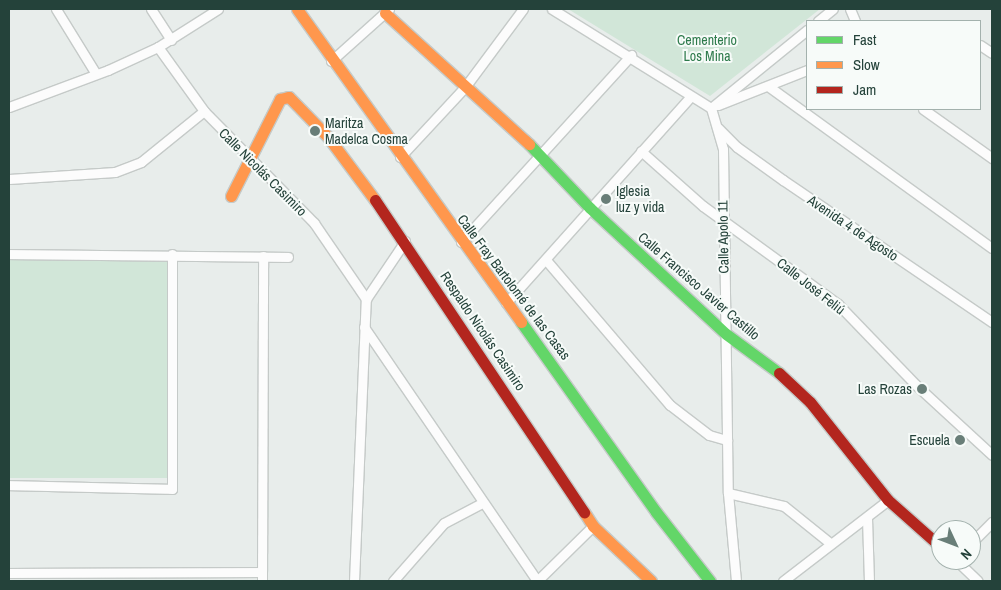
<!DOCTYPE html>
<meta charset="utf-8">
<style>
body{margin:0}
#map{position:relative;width:1001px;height:590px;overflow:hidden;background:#e8edeb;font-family:"Archivo Narrow",sans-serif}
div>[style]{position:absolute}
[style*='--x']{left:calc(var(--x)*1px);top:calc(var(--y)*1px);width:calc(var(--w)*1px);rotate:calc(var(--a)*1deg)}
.green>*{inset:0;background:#d1e6d8;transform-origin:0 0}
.roads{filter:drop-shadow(1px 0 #c5cac8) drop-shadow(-1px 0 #c5cac8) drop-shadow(0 1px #c5cac8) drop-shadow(0 -1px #c5cac8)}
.street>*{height:9px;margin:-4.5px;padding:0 4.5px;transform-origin:4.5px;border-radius:4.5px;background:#fcfcfc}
.fast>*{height:11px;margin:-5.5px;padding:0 5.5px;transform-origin:5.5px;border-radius:5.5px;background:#63d668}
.slow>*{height:11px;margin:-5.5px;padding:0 5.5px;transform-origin:5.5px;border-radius:5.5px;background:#ff974d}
.jam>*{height:11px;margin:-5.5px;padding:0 5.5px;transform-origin:5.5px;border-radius:5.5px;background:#b3261e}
.dots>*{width:14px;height:14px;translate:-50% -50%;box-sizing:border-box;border:2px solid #f7fbf9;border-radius:50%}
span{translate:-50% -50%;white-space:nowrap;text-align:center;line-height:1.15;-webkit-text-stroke:4px #f7fbf9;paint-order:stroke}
.park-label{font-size:14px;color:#2d7a4b}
.poi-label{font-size:14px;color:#24423a}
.left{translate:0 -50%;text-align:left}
.right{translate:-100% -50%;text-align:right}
.street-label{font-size:14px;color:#24423a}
.frame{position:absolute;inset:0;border:10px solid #24423a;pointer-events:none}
.legend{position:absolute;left:806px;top:20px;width:175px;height:90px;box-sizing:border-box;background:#f7fbf9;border:1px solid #a3b1ad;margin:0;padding:6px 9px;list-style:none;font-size:15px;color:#24423a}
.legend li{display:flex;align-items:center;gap:10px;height:25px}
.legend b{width:25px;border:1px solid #a3b1ad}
.north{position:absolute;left:931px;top:520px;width:50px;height:50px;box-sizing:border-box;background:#f7fbf9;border:1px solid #a3b1ad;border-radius:50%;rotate:133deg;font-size:14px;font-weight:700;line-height:20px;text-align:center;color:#24423a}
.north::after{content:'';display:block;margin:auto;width:18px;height:22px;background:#697e78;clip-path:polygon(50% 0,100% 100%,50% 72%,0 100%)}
</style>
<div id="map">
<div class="green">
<div style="clip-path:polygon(568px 9px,820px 9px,710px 96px)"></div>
<div style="left:9px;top:259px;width:160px;height:219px"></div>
</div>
<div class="roads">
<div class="street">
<div style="--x:56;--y:9;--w:76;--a:58.4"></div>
<div style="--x:151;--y:9;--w:37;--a:57"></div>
<div style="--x:552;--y:9;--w:187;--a:31.9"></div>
<div style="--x:850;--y:9;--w:13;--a:67"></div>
<div style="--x:818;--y:21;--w:19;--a:-39"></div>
<div style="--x:980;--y:45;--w:14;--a:34"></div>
<div style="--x:158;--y:47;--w:79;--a:54.3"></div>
<div style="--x:204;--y:111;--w:157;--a:45.5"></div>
<div style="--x:314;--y:223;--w:92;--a:55.6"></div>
<div style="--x:331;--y:61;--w:78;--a:-41.9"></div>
<div style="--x:768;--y:86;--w:276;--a:35.9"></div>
<div style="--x:718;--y:105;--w:96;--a:-21.5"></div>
<div style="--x:9;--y:107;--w:106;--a:-20.5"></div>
<div style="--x:108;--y:70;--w:55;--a:-24.7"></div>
<div style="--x:158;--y:47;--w:71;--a:-32.3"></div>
<div style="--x:711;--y:108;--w:43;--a:73.7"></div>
<div style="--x:723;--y:149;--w:344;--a:89.2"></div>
<div style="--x:728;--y:493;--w:88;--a:84.8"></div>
<div style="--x:711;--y:108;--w:124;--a:-39.1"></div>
<div style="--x:923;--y:109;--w:85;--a:35.4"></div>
<div style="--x:718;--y:128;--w:27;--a:45"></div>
<div style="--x:737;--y:147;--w:57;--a:35.7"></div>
<div style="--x:783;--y:180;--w:253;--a:34.2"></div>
<div style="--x:641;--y:151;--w:83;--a:41.6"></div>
<div style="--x:703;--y:206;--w:167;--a:36"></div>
<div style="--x:838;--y:304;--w:112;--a:46.1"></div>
<div style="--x:916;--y:385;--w:103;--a:42.6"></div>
<div style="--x:400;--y:157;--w:96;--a:-47.1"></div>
<div style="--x:465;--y:87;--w:97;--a:-53.4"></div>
<div style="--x:9;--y:179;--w:106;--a:-3.8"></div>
<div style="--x:115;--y:172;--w:28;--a:-21"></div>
<div style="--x:141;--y:162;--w:81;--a:-39"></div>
<div style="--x:461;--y:242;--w:253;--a:-47.7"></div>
<div style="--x:9;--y:254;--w:279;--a:0.6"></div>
<div style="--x:546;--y:260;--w:191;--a:49.5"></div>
<div style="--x:670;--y:405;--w:49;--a:37.6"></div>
<div style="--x:709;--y:435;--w:19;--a:16"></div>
<div style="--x:506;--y:303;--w:276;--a:-48.2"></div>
<div style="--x:364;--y:327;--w:307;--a:55.7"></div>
<div style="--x:9;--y:485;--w:163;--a:1.4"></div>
<div style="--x:172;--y:489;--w:235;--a:-90"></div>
<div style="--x:728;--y:493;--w:57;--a:13.1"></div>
<div style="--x:784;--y:506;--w:59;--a:38.8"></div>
<div style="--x:867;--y:518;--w:63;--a:88.2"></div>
<div style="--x:971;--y:543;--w:30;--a:-45"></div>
<div style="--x:956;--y:560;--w:30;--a:44"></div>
<div style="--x:9;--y:573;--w:253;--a:-0.2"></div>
<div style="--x:262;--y:581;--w:325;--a:-89.8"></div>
<div style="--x:354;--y:581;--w:282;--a:-87.6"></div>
<div style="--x:366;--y:299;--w:70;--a:-56.1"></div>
<div style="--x:393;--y:581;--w:77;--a:-48.7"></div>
<div style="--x:444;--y:523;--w:43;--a:-27.8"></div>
<div style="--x:537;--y:581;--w:78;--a:-44.5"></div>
<div style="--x:783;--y:581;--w:133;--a:-37.6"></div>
</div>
<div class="fast">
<div style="--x:529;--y:144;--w:88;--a:46.4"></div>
<div style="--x:590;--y:208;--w:185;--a:42.8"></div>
<div style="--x:726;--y:334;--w:66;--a:36.3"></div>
<div style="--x:521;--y:322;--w:233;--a:54.6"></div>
<div style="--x:656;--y:512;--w:88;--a:52"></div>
</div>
<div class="slow">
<div style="--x:297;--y:9;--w:385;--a:54.4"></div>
<div style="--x:385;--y:13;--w:195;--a:42.3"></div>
<div style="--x:231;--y:196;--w:109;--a:-63.2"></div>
<div style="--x:280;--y:99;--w:9;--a:-13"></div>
<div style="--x:289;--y:97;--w:56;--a:45.7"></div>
<div style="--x:328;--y:137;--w:79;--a:53.3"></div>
<div style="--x:584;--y:512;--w:17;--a:57"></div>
<div style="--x:593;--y:526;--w:80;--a:43.5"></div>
</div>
<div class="jam">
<div style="--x:375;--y:200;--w:376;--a:56.2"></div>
<div style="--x:779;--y:373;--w:42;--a:43.1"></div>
<div style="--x:810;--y:402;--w:125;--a:51.5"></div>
<div style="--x:888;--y:500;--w:71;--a:41.6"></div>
</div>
</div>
<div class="dots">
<div style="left:315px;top:131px;background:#697e78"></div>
<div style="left:606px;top:199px;background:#697e78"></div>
<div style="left:922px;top:389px;background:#697e78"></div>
<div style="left:960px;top:440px;background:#697e78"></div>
</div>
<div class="park-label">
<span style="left:707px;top:48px">Cementerio<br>Los Mina</span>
</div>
<div class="poi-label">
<span class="left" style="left:325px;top:131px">Maritza<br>Madelca Cosma</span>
<span class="left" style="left:616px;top:199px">Iglesia<br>luz y vida</span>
<span class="right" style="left:912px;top:389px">Las Rozas</span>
<span class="right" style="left:950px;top:440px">Escuela</span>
</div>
<div class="street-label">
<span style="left:263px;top:172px;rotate:45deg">Calle Nicolás Casimiro</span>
<span style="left:853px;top:228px;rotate:34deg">Avenida 4 de Agosto</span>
<span style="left:723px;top:237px;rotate:-91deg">Calle Apolo 11</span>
<span style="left:699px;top:286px;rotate:41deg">Calle Francisco Javier Castillo</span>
<span style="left:811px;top:286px;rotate:38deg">Calle José Feliú</span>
<span style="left:514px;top:287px;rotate:53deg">Calle Fray Bartolomé de las Casas</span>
<span style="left:483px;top:331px;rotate:56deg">Respaldo Nicolás Casimiro</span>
</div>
<div class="frame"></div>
<ul class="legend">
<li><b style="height:6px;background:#63d668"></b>Fast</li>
<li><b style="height:6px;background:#ff974d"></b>Slow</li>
<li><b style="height:6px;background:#b3261e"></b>Jam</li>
</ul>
<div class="north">N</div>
</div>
